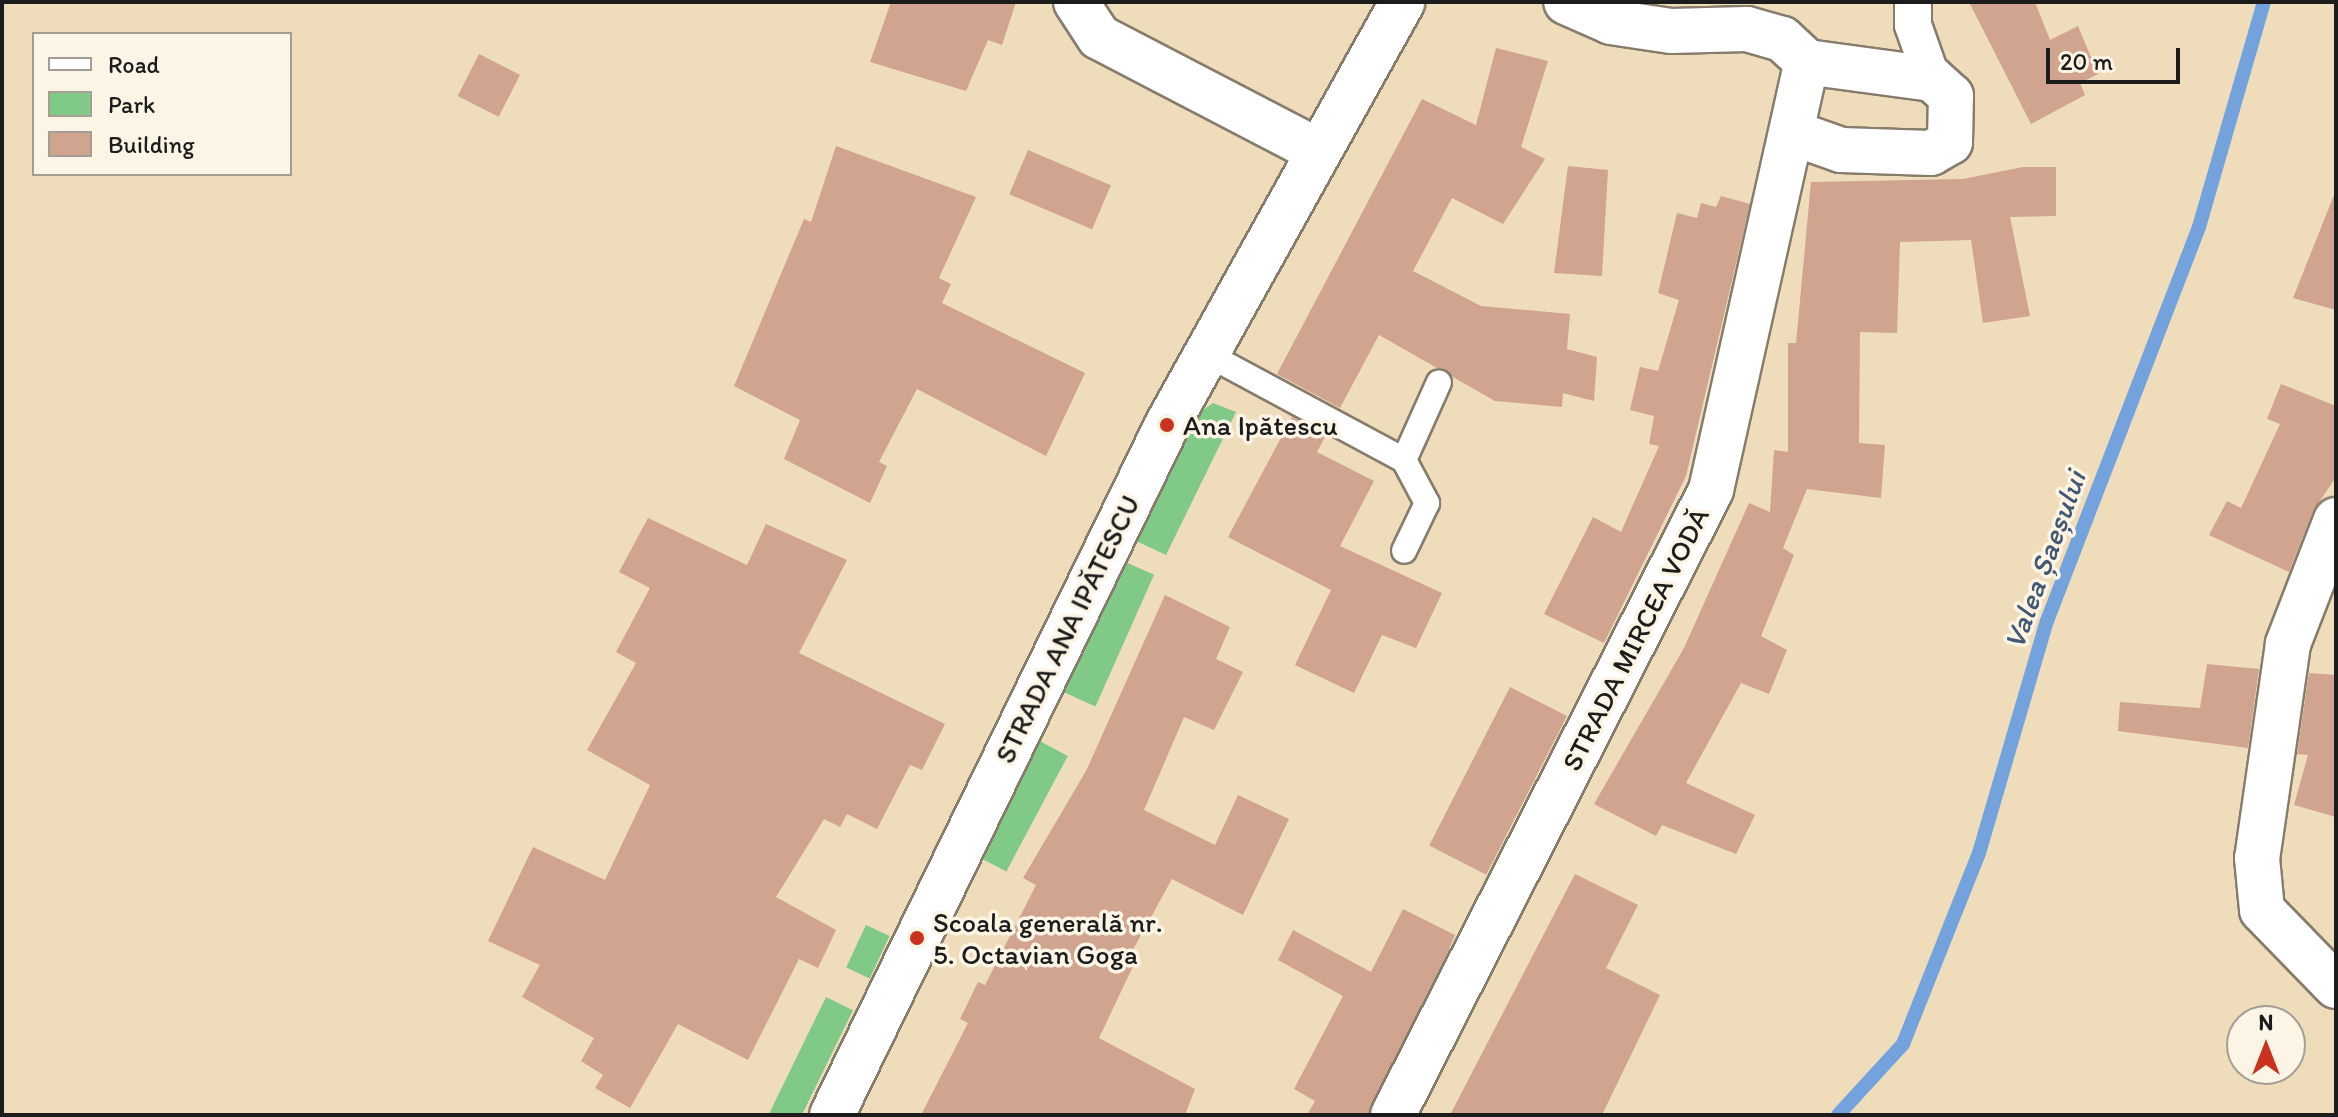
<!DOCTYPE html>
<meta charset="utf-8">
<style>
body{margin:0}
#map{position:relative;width:2338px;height:1117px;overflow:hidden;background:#efdcbb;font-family:Itim,sans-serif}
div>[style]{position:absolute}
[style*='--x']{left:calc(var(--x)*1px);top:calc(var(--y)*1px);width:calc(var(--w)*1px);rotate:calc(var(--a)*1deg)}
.green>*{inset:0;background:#80c986;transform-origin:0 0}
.stream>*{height:14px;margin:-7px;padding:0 7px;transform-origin:7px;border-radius:7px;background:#73a2dd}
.building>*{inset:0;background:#d0a48e;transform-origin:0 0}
.roads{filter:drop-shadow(2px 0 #867c6c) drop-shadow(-2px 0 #867c6c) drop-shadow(0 2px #867c6c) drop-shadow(0 -2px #867c6c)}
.service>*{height:24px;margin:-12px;padding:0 12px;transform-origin:12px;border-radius:12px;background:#fff}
.pedestrian>*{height:36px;margin:-18px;padding:0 18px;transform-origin:18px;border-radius:18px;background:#fff}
.minor>*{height:44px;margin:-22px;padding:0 22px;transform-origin:22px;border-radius:22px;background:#fff}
.secondary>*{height:44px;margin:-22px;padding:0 22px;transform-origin:22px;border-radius:22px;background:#fff}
.dots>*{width:22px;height:22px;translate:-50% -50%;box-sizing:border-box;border:4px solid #fcf5e5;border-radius:50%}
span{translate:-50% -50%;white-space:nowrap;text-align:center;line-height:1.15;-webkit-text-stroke:7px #fcf5e5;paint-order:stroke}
.poi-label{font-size:28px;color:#1c1c1c}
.left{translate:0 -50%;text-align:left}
.street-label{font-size:28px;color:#1c1c1c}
.water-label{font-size:30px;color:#435873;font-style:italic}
.frame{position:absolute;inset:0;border:4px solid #1c1c1c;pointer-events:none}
.legend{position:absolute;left:32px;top:32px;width:260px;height:144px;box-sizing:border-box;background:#fcf5e5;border:2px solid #a29e95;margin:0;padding:10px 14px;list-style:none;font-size:24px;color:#1c1c1c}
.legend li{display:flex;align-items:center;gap:16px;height:40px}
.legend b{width:40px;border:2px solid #a29e95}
.north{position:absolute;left:2226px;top:1005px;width:80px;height:80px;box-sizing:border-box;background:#fcf5e5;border:2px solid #a29e95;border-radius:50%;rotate:0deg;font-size:22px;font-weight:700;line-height:32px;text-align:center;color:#1c1c1c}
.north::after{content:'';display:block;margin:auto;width:28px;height:36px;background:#c8321e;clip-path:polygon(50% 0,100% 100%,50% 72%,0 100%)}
.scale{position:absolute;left:2046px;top:48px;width:134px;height:36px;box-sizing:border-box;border:4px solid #1c1c1c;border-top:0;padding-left:10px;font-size:24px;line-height:28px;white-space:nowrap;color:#1c1c1c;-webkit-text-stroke:6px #fcf5e5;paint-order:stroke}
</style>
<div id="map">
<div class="green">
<div style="clip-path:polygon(1213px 403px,1236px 412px,1166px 555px,1134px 540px,1195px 416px)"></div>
<div style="left:1123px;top:561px;width:34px;height:144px;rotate:24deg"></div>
<div style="left:1036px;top:739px;width:36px;height:131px;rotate:28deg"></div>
<div style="left:866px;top:925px;width:26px;height:47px;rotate:25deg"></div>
<div style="left:826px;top:997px;width:30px;height:132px;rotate:26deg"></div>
</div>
<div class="stream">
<div style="--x:1838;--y:1115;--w:96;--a:-47.5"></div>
<div style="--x:1903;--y:1044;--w:206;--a:-68.3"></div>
<div style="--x:1979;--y:853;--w:242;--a:-73.7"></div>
<div style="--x:2047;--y:621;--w:422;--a:-68.9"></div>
<div style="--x:2199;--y:227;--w:234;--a:-73.9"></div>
</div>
<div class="building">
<div style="clip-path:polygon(891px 2px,1016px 2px,1002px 45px,988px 40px,966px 91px,870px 62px)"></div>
<div style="clip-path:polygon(1969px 2px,2035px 2px,2050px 40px,2078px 26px,2098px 74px,2080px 83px,2085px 95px,2031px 124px)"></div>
<div style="clip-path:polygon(1496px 48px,1548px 61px,1521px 147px,1545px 159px,1503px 224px,1452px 198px,1413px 271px,1481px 306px,1570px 314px,1567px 349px,1597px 357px,1594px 401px,1563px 393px,1562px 407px,1495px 401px,1379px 335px,1340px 408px,1277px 374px,1422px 99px,1476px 125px)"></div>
<div style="left:479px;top:54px;width:46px;height:47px;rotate:27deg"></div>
<div style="clip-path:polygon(836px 146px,976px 197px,939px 278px,951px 284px,942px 303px,1085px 373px,1046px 456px,917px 389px,879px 462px,887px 466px,870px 503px,784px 459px,800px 420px,734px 386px,804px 219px,811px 222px)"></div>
<div style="left:1028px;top:150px;width:90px;height:48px;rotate:23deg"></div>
<div style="clip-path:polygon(1568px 166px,1608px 170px,1602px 276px,1554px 273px)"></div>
<div style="clip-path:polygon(2023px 167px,2056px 167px,2056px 216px,2010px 217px,2030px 316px,1983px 323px,1971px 240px,1900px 242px,1897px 333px,1860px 332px,1859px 443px,1885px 445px,1881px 498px,1807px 489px,1783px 548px,1794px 555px,1761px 636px,1787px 650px,1769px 694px,1741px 683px,1686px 783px,1755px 815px,1736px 854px,1662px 825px,1656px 836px,1594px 804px,1684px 648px,1749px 503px,1770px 512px,1774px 450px,1788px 452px,1788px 343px,1796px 343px,1811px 182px,1963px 179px)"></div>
<div style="clip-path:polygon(2334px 195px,2336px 195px,2336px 310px,2293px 298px)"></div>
<div style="clip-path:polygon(1721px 196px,1750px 204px,1686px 476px,1604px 643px,1544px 614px,1593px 517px,1621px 532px,1659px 446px,1649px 444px,1654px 416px,1630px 410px,1640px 367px,1658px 371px,1679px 300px,1658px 293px,1677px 213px,1697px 218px,1701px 203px,1716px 207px)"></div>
<div style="clip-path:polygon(2281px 384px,2336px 406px,2336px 477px,2313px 511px,2289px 572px,2209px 535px,2227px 501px,2241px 508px,2280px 424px,2267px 419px)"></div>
<div style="clip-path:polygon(1292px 417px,1326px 435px,1317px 452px,1374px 481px,1340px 546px,1442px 593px,1416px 648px,1382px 635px,1354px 693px,1295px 665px,1331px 590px,1228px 537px)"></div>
<div style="clip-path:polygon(648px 518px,747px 565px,766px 524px,847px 560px,799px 653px,945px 724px,922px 770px,910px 765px,877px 829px,847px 814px,840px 827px,824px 819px,776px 897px,836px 930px,818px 968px,799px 959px,748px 1060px,678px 1024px,630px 1108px,595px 1088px,603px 1075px,581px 1061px,594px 1038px,522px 997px,540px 965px,488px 941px,533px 847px,605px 880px,650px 785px,587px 750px,636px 663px,616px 652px,650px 588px,619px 572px)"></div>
<div style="clip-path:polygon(1165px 595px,1230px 627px,1216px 659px,1243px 672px,1214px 730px,1184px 717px,1144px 810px,1215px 845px,1238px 795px,1289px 819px,1243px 915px,1172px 879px,1130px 955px,1137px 958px,1099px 1038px,1195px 1089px,1185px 1115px,921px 1115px,968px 1023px,960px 1019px,978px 982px,985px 985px,1036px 885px,1023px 878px,1086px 771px)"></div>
<div style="clip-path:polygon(2207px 664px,2259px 669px,2248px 748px,2118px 731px,2120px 702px,2200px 708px)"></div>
<div style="clip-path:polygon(2309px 673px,2336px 675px,2336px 817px,2294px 805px,2308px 755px,2297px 754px)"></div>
<div style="left:1510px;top:687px;width:64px;height:178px;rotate:27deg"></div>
<div style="clip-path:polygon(1575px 874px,1638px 905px,1606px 968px,1660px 995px,1602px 1115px,1450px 1115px)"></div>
<div style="clip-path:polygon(1403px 909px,1455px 935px,1446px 956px,1368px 1115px,1307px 1115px,1315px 1101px,1294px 1089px,1343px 996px,1278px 960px,1293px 930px,1371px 972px)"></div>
</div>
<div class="roads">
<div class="service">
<div style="--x:1205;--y:353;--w:226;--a:28.3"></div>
<div style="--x:1404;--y:460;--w:85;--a:-65.8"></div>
<div style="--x:1404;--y:460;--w:49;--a:61.9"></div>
<div style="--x:1427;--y:503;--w:53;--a:115.6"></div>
</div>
<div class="pedestrian">
<div style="--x:1913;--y:2;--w:23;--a:90"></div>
<div style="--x:1913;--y:25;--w:57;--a:70.6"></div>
</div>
<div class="minor">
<div style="--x:1076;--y:2;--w:42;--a:56.7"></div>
<div style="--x:1099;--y:37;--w:245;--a:27.5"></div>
<div style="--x:1793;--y:133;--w:51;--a:19.5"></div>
<div style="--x:1841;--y:150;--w:90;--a:1.9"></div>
<div style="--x:1931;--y:153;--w:22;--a:-30"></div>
<div style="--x:1950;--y:142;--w:46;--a:-88.8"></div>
<div style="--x:1951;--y:96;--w:25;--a:-138"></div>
<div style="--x:1932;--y:79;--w:126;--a:-172.3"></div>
<div style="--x:2336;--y:520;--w:133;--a:111.2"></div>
<div style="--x:2288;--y:644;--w:216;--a:98.2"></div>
<div style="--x:2257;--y:858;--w:52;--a:84.5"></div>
<div style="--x:2262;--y:910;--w:106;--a:45.8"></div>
<div style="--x:1393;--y:1115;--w:701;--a:-63.03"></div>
<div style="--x:1711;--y:490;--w:439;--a:-77.4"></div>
<div style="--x:1807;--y:62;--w:34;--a:-137"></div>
<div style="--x:1782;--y:39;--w:36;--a:-164"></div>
<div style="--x:1747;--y:29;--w:76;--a:178.5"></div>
<div style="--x:1671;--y:31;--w:61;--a:-171.5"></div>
<div style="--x:1611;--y:22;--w:49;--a:-156"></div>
</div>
<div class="secondary">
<div style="--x:832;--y:1115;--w:767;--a:-64.1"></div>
<div style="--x:1167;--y:425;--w:484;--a:-60.9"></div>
</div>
</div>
<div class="dots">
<div style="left:1167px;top:425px;background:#c8321e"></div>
<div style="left:917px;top:938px;background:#c8321e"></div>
</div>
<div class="poi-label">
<span class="left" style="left:1183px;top:425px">Ana Ipătescu</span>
<span class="left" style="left:933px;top:938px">Scoala generală nr.<br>5. Octavian Goga</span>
</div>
<div class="street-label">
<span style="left:1067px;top:629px;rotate:-64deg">STRADA ANA IPĂTESCU</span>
<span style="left:1635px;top:639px;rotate:-63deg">STRADA MIRCEA VODĂ</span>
</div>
<div class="water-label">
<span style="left:2045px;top:560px;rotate:-70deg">Valea Șaeșului</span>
</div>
<div class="frame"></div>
<ul class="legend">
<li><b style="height:10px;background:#fff"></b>Road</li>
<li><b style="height:22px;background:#80c986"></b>Park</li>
<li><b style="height:22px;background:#d0a48e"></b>Building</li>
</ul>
<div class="north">N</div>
<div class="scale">20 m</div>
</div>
